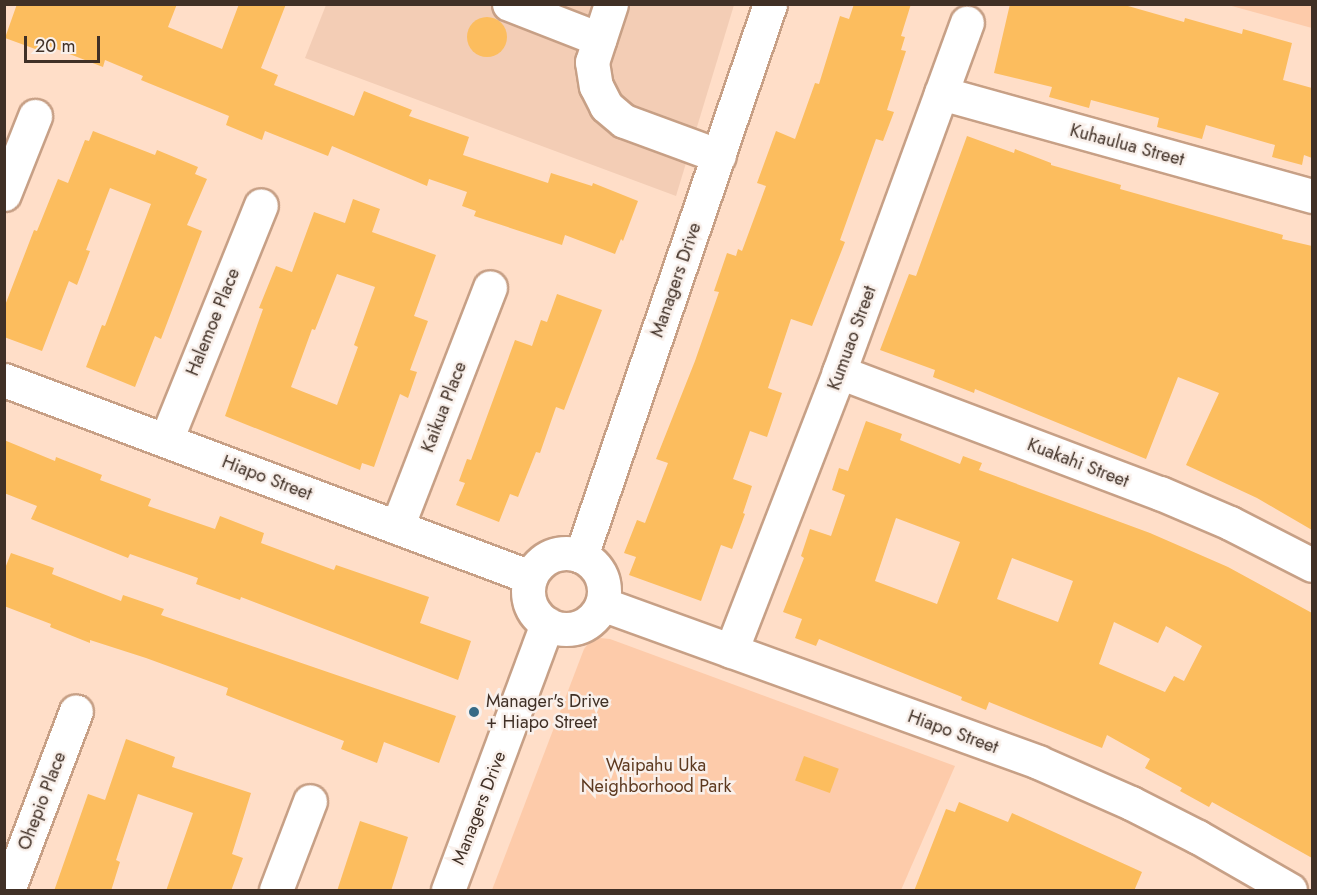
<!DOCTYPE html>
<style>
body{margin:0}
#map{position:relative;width:1317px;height:895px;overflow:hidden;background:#ffdec8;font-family:Jost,sans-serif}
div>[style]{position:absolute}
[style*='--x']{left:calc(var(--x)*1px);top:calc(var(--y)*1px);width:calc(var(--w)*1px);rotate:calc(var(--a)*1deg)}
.built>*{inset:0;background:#f3cdb5}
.green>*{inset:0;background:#fdcbaa}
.building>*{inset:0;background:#fcbd5e;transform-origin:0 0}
.round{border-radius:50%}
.roads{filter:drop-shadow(2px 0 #c7a086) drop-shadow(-2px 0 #c7a086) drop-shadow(0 2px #c7a086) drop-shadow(0 -2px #c7a086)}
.minor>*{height:33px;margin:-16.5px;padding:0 16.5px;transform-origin:16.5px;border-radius:16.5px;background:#fff}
.minor>.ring{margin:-16.5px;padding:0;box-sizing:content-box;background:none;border:33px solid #fff;border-radius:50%}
.dots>*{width:16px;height:16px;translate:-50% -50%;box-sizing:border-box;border:3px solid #f9f0eb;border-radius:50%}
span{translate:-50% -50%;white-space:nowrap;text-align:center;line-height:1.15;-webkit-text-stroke:5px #f9f0eb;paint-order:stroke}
.street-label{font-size:18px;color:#403026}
.poi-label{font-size:18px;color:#403026}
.left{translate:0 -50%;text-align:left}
.park-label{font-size:18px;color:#5d391f}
.frame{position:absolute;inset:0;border:6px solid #403026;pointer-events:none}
.scale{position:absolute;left:24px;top:36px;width:76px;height:27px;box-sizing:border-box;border:3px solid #403026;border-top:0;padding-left:8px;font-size:18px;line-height:21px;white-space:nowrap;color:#403026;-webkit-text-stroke:4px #f9f0eb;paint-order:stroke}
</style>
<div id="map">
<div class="built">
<div style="clip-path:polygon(326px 5px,734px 5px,676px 196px,305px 58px)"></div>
</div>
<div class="green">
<div style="clip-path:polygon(1228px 5px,1312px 5px,1312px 28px)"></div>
<div style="clip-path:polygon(600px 638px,610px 639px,955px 766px,901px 890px,492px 890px,584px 649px,590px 641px)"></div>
</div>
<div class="building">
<div style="clip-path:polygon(17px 4px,177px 4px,168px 27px,222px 49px,239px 4px,286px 4px,261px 68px,278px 75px,274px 85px,354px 116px,364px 91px,412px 110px,409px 116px,469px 137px,463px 155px,548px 183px,551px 173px,592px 186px,593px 183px,638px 201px,623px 241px,621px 239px,615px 254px,565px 235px,562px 245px,474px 216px,476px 211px,462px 206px,467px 192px,429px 179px,427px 186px,332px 146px,328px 156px,265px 131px,262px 140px,226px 125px,229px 116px,141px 80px,143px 76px,105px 60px,103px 67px,41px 43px,38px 50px,5px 38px)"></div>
<div style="clip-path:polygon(854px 4px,911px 4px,901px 36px,905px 37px,901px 50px,906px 51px,887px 110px,894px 112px,883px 141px,876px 139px,840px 240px,845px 242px,812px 326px,791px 319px,768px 388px,782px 393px,767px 437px,750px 431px,733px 479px,752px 486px,743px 513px,745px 514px,732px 549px,721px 545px,701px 601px,629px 575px,636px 557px,624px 553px,637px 520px,645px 523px,668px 463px,656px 459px,695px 361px,719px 292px,714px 291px,727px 253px,736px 256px,738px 249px,742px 251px,766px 186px,757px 183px,776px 131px,795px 139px,815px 83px,819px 84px,840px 16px,849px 19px)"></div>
<div style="clip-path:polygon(1010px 4px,1121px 4px,1184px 22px,1185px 18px,1242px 34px,1243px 29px,1292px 43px,1283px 80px,1312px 88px,1312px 158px,1304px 155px,1302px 165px,1272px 157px,1275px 145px,1206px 125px,1202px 139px,1157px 127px,1159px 118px,1091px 100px,1089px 108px,1049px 97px,1052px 87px,994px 73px)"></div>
<div class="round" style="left:467px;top:17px;width:40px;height:40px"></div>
<div style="clip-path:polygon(93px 131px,155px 155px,157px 150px,198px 167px,195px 174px,207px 179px,187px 225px,202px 231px,161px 339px,155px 336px,135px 387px,86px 367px,102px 325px,105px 326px,151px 204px,110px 188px,86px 250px,90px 251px,77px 285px,69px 281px,42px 351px,4px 337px,4px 308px,34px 230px,37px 231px,58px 179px,68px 183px,85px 140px,89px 141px)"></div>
<div style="clip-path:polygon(967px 136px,1014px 153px,1015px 149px,1051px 163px,1051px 165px,1121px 185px,1120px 189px,1283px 235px,1282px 239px,1312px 246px,1312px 530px,1257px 498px,1186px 465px,1219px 393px,1178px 377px,1146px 459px,975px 389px,974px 393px,933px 377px,935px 370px,880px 350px,909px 274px,916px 276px)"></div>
<div style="clip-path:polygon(evenodd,353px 199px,380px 209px,372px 232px,436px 255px,414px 316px,428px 321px,410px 370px,417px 372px,408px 398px,400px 394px,374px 467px,362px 463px,360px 470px,225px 416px,263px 309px,259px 308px,276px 266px,292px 272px,314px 212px,345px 223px,353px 199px,337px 274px,375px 287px,354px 345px,358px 347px,337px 405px,291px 387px,312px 329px,315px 330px,337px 274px)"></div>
<div style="clip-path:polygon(557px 294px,602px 310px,564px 410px,556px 407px,540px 453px,536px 452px,518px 497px,510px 494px,499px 522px,456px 505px,465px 483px,459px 481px,467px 459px,471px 460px,515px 340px,532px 346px,541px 320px,547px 322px)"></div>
<div style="clip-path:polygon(evenodd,866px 421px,902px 434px,900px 440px,960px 464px,963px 456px,982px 463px,979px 470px,1150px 533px,1228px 567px,1312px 613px,1312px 858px,1212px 802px,1209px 807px,1180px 791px,1182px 788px,1145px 768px,1150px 759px,1107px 735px,1102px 748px,989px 702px,986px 710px,961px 700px,962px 697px,819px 639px,816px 646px,795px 638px,802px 619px,783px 612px,804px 558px,801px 556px,810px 529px,831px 536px,845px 495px,832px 490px,839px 468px,848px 471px,866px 421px,896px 518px,960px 542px,937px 604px,875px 581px,896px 518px,866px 421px,1012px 558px,1073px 581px,1058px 622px,997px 599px,1012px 558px,866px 421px,1114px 622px,1158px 643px,1166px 626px,1202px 646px,1184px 681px,1174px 676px,1165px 692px,1099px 664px,1114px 622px)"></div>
<div style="clip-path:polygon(4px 440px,55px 461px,56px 457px,102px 475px,100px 480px,151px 499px,148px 506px,215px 529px,220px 516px,264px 533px,261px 543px,334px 570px,336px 565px,429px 597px,420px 623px,471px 641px,458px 680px,241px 597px,240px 600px,196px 584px,198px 578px,130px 554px,128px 558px,31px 519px,37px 506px,4px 493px)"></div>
<div style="clip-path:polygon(11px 553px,54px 568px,52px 574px,121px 601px,123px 595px,164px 609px,161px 615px,456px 716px,439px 763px,384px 742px,377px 763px,341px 749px,344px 741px,226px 695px,228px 688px,146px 658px,90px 640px,90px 643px,50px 627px,51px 624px,4px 606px,4px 571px)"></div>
<div style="clip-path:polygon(126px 739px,175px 757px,172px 767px,251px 793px,232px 854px,243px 858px,231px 891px,166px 891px,193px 813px,138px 794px,116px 860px,120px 862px,111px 891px,54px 891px,88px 794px,105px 800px)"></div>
<div style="left:804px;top:756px;width:37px;height:26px;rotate:20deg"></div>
<div style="clip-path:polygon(959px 802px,1008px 822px,1012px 813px,1142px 872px,1134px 891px,914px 891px,946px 809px,955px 812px)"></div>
<div style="clip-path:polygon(360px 821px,408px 837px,391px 891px,337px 891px)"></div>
</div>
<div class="roads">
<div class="minor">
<div style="--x:509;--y:4;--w:97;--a:21.3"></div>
<div style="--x:611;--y:4;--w:61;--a:108.1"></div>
<div style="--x:592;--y:62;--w:24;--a:81"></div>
<div style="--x:596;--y:86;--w:22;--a:63"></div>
<div style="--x:606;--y:106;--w:23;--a:40"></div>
<div style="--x:624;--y:121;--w:101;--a:20.2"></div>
<div style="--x:941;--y:93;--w:385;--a:15.5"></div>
<div style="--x:4;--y:194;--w:84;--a:-68.3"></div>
<div style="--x:839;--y:372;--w:343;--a:20.7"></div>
<div style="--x:1160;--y:493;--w:76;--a:23.2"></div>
<div style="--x:1230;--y:523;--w:92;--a:27.1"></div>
<div style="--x:4;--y:380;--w:562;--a:20.53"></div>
<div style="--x:166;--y:440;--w:253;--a:-68"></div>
<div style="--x:397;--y:527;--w:257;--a:-68.8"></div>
<div class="ring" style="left:528px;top:553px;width:43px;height:43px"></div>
<div style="--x:581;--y:556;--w:583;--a:-71.1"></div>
<div style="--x:602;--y:604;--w:464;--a:19.9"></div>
<div style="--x:1038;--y:762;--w:102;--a:23.8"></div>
<div style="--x:1131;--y:803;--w:75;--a:26.9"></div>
<div style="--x:1198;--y:837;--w:106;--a:29.9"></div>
<div style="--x:731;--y:651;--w:299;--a:-68.8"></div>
<div style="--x:839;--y:372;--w:372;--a:-69.9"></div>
<div style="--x:8;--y:890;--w:191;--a:-69.2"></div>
<div style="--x:276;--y:890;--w:95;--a:-69.1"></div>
<div style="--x:448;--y:890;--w:284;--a:-69.6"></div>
</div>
</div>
<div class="dots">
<div style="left:474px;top:712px;background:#366a86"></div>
</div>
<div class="street-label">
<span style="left:1127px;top:145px;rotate:15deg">Kuhaulua Street</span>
<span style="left:676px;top:280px;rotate:-71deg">Managers Drive</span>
<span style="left:213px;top:322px;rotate:-68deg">Halemoe Place</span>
<span style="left:852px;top:338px;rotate:-70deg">Kumuao Street</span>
<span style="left:444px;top:407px;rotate:-69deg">Kaikua Place</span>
<span style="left:1078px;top:463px;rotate:21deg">Kuakahi Street</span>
<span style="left:267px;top:478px;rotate:21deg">Hiapo Street</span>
<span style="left:953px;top:732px;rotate:20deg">Hiapo Street</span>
<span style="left:42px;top:801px;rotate:-69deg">Ohepio Place</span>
<span style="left:479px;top:808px;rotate:-69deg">Managers Drive</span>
</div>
<div class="poi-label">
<span class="left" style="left:486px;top:712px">Manager's Drive<br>+ Hiapo Street</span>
</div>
<div class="park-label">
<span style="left:656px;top:776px">Waipahu Uka<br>Neighborhood Park</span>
</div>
<div class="frame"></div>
<div class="scale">20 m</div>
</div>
